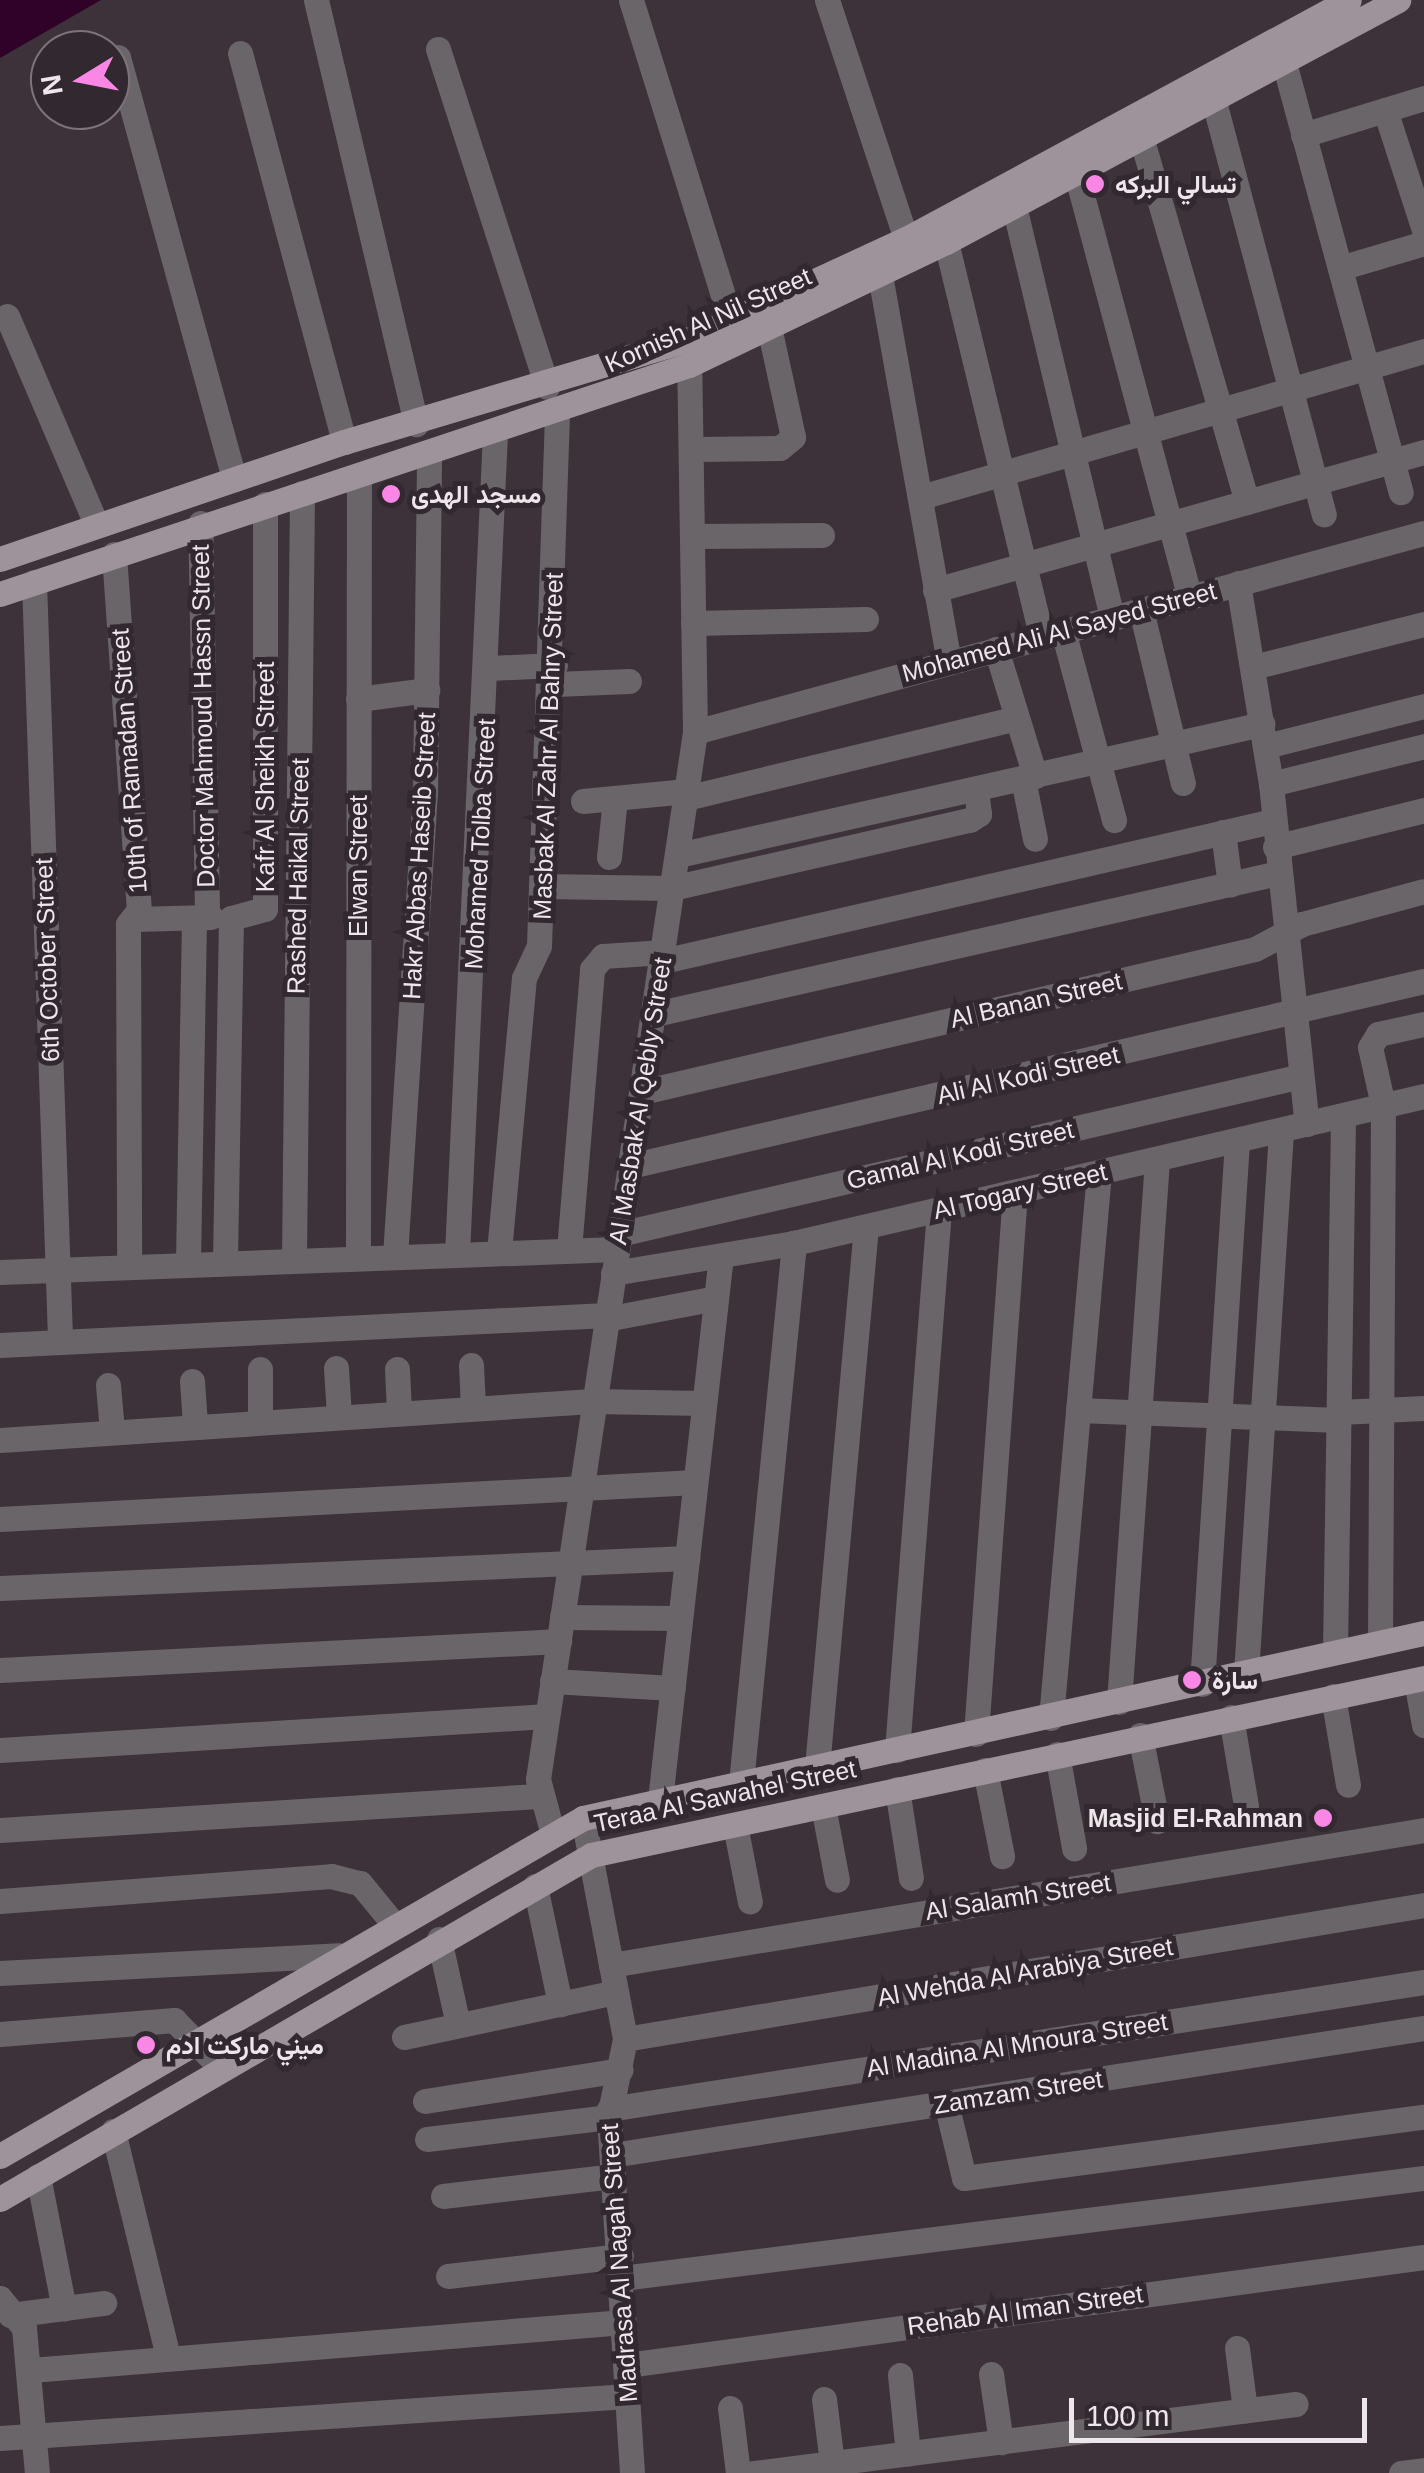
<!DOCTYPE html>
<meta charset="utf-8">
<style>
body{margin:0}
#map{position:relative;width:1424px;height:2473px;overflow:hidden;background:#3d323a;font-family:Helvetica,Vazirmatn,sans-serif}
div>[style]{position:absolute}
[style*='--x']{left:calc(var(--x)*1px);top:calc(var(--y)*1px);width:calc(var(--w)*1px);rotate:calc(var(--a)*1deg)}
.water>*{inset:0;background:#30022a}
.minor>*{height:25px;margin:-12.5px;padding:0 12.5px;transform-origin:12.5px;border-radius:12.5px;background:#6a6569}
.major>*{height:25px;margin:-12.5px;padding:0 12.5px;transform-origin:12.5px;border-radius:12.5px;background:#9e939b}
.dots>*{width:28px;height:28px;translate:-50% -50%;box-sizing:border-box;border:5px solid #322830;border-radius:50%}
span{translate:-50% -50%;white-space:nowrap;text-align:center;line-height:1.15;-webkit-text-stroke:10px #322830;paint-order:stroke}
.poi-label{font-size:25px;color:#ede6eb;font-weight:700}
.left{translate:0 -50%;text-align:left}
.right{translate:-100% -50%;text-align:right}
.street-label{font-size:25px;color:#ede6eb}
.north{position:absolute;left:30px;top:30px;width:100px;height:100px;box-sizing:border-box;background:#322830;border:2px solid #7d747b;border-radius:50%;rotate:260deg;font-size:28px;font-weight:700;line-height:40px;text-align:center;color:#ede6eb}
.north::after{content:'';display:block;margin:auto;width:35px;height:45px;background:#fa87e6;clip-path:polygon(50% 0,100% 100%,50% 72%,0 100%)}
.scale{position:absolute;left:1069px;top:2398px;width:298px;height:45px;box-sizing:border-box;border:5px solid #ede6eb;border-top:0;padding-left:12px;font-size:30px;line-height:35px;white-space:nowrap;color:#ede6eb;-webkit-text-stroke:8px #322830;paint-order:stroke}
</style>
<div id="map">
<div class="water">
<div style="clip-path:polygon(0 0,101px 0,0 58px)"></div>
</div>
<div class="minor">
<div style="--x:316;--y:0;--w:436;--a:76.7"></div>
<div style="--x:631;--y:0;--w:337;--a:72.7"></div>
<div style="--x:827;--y:0;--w:252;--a:71.7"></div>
<div style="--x:438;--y:49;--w:355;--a:72.1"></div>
<div style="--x:240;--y:53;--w:403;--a:75"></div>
<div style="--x:118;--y:57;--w:438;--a:74.6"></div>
<div style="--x:1283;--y:59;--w:449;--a:74.8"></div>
<div style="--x:1213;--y:98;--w:431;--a:75.1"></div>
<div style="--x:1385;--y:110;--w:126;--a:72"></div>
<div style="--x:1303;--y:135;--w:127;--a:-17"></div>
<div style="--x:1141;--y:137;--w:380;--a:73.8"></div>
<div style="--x:1076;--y:173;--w:438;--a:75"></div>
<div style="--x:1014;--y:206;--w:423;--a:76.6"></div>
<div style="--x:946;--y:242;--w:405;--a:76.4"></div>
<div style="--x:1340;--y:268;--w:88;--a:-16.6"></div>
<div style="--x:880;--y:275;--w:392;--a:79.9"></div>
<div style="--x:7;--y:316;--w:228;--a:66.8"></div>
<div style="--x:691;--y:449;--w:89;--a:-0.6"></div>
<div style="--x:780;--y:448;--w:17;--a:-40"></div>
<div style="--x:793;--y:437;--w:113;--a:-102.3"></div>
<div style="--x:921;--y:497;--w:524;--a:-16.19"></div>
<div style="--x:692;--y:536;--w:130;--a:-0.4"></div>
<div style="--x:114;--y:554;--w:357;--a:86"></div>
<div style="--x:139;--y:910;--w:18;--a:128"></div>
<div style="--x:128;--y:924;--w:340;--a:89.8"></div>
<div style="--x:34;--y:582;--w:757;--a:88.03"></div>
<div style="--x:1238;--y:583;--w:204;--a:80.7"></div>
<div style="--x:1271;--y:784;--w:342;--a:84"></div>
<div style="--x:935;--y:590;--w:508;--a:-15.76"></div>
<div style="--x:1141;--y:610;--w:178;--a:76.4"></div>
<div style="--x:693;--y:623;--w:173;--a:-1.3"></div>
<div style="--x:1063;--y:631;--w:196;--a:74.9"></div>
<div style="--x:996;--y:649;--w:133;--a:72.9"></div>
<div style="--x:1253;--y:667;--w:176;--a:-14.1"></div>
<div style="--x:489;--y:668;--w:66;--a:-2.6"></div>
<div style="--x:555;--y:684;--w:74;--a:-2.3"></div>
<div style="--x:358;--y:699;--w:70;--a:-7.4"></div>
<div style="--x:695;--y:732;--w:756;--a:-15.27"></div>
<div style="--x:1266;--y:746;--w:163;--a:-14.2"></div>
<div style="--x:1023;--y:779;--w:61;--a:78.7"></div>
<div style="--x:1271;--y:784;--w:158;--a:-13.9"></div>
<div style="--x:686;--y:798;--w:340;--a:-13.6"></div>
<div style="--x:583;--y:801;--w:104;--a:-5.5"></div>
<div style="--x:1223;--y:832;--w:53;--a:82.5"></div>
<div style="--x:1275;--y:847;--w:154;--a:-13.9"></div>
<div style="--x:678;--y:855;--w:599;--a:-12.64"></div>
<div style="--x:609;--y:857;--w:59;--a:-84.2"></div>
<div style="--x:543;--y:886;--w:129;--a:0.9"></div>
<div style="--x:672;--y:888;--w:306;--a:-12.9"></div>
<div style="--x:970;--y:820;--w:11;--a:-34"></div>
<div style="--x:979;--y:814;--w:24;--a:-97"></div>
<div style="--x:132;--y:919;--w:79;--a:-1.5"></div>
<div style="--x:663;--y:961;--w:626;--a:-12.93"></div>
<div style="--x:655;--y:1014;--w:639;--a:-12.75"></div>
<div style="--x:642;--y:1092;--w:629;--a:-13.13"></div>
<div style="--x:1255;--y:949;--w:53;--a:-28"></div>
<div style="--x:1302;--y:924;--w:126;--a:-15.1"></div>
<div style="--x:630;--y:1166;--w:815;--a:-13.12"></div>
<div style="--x:619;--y:1234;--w:700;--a:-13.04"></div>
<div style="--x:569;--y:1250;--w:282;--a:-85.3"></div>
<div style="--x:592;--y:969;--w:17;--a:-50"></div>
<div style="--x:603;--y:956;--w:61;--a:-3.8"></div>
<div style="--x:499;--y:1252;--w:275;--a:-84.8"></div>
<div style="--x:524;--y:978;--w:35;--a:-65"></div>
<div style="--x:539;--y:946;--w:531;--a:-88.06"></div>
<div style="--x:457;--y:1254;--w:821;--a:-87.35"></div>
<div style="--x:395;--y:1256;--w:465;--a:-86.3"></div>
<div style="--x:425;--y:792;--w:338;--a:-89.3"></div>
<div style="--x:358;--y:1257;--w:782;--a:-89.93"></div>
<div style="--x:294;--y:1259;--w:766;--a:-89.4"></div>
<div style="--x:225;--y:1261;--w:343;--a:-89"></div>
<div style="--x:231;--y:918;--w:35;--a:-15"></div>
<div style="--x:265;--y:909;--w:405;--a:-90"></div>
<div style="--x:188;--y:1262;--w:337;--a:-89"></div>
<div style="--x:194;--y:925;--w:20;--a:-49"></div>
<div style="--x:207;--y:910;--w:387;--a:-91"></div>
<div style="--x:0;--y:1272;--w:617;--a:-2.13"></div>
<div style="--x:613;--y:1273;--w:183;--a:-9.4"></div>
<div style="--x:794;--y:1243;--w:647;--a:-13.13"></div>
<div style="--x:606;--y:1319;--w:112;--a:-10.8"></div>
<div style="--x:0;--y:1345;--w:607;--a:-2.83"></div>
<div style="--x:471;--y:1365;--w:43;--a:87.3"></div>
<div style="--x:336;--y:1368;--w:48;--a:86.4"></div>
<div style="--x:260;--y:1369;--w:51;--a:90"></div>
<div style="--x:397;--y:1369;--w:43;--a:87.3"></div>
<div style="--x:192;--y:1381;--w:43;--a:86"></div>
<div style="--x:108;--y:1385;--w:46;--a:85"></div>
<div style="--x:1078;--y:1410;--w:261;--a:2.2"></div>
<div style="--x:1339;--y:1412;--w:85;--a:-2.7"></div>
<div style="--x:0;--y:1440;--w:593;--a:-3.77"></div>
<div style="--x:592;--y:1401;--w:112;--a:1"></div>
<div style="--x:0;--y:1519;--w:696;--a:-3.05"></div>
<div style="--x:0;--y:1588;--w:688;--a:-2.5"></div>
<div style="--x:562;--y:1617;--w:118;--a:0.5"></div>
<div style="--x:1380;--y:1642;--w:537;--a:-89.68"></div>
<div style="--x:1383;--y:1105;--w:59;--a:-102.6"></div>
<div style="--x:1370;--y:1047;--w:15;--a:-58"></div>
<div style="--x:1378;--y:1034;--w:47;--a:-12.3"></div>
<div style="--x:1335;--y:1651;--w:534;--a:-89.14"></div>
<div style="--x:0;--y:1670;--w:560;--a:-2.97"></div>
<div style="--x:1246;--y:1673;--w:542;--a:-86.3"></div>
<div style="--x:1416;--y:1680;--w:46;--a:79.9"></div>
<div style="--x:552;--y:1681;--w:121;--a:3.3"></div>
<div style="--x:1202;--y:1684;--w:544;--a:-86.31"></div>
<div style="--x:1333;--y:1696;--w:90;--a:80.4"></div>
<div style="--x:1119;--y:1702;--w:543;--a:-85.99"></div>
<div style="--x:1231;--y:1717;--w:90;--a:80.4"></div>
<div style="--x:1051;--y:1718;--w:547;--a:-84.97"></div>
<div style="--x:976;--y:1734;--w:543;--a:-85.88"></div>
<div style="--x:1140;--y:1735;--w:88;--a:78.8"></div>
<div style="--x:0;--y:1750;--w:548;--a:-3.56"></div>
<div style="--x:897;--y:1750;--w:542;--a:-85.55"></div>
<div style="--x:1057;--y:1754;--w:96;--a:79.7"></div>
<div style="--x:817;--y:1767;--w:542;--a:-84.82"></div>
<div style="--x:985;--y:1770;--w:88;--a:78.8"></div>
<div style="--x:741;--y:1783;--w:543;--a:-84.39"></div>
<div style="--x:897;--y:1789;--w:90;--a:81.1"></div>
<div style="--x:660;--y:1800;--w:548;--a:-83.61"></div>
<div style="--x:823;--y:1806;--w:75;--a:79.3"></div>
<div style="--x:583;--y:1818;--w:225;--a:79.2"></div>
<div style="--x:625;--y:2039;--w:80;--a:101.6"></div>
<div style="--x:609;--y:2117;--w:357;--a:86.3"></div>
<div style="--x:735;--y:1825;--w:78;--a:79"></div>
<div style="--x:0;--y:1830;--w:539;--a:-3.62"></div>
<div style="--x:552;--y:1831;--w:54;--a:-105.1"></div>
<div style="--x:538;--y:1779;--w:1059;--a:-81.47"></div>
<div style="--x:695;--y:732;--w:367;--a:-90.9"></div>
<div style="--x:535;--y:1886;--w:121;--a:78"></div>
<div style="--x:0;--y:1901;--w:332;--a:-4.3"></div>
<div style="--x:331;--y:1876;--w:30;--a:14"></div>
<div style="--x:360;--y:1883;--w:52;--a:50.5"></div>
<div style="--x:439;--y:1939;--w:88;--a:77.5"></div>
<div style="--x:611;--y:1965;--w:824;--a:-9.43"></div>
<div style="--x:0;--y:1973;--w:339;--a:-3"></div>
<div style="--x:0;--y:2034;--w:175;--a:-4.6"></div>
<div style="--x:174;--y:2020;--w:64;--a:45.6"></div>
<div style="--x:404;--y:2037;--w:217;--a:-12"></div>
<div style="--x:625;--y:2039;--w:810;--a:-9.52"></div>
<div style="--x:425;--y:2101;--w:198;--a:-9"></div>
<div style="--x:946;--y:2103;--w:77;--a:76.5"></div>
<div style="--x:964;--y:2178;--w:464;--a:-7.6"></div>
<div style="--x:609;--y:2109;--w:825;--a:-8.86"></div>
<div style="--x:113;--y:2131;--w:232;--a:76.3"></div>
<div style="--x:427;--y:2139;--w:183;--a:-6.9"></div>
<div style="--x:612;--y:2155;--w:822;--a:-8.89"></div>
<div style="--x:38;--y:2176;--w:135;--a:78.9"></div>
<div style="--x:443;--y:2196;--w:171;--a:-6.7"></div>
<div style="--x:448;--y:2276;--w:174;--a:-6.6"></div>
<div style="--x:622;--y:2278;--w:808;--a:-7.11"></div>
<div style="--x:0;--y:2298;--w:38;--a:51"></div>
<div style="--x:24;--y:2328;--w:146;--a:84.9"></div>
<div style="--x:10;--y:2315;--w:95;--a:-7.3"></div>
<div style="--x:1237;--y:2348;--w:63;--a:82.6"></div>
<div style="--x:627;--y:2365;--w:804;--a:-7.72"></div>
<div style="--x:31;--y:2370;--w:595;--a:-4.63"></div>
<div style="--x:991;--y:2374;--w:69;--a:81.6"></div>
<div style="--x:900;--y:2375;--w:79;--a:84.2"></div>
<div style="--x:824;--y:2399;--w:64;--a:82.9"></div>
<div style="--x:730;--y:2408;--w:65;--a:83"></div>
<div style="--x:0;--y:2438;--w:629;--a:-3.83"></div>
<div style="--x:754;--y:2473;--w:546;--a:-7.26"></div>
<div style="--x:1401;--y:2473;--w:23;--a:-7"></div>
</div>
<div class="major">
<div style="--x:0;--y:559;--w:363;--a:-18.8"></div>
<div style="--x:344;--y:442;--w:358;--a:-16.6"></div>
<div style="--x:687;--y:340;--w:241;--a:-24.8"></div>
<div style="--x:906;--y:239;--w:503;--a:-28.35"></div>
<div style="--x:0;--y:594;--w:726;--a:-18.39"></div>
<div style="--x:689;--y:365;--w:285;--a:-25.6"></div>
<div style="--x:946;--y:242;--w:513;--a:-28.16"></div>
<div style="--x:0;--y:2156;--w:674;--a:-30.1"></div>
<div style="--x:583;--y:1818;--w:861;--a:-12.41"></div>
<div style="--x:0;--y:2199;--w:684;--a:-30.2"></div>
<div style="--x:591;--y:1855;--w:852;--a:-12"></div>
</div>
<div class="dots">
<div style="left:1095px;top:184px;background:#fa87e6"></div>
<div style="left:391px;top:494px;background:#fa87e6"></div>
<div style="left:1192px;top:1680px;background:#fa87e6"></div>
<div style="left:1323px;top:1818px;background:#fa87e6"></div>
<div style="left:146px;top:2045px;background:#fa87e6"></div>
</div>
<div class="poi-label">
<span class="left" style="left:1115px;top:184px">تسالي البركه</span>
<span class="left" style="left:411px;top:494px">مسجد الهدى</span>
<span class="left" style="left:1212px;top:1680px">سارة</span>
<span class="right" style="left:1303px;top:1818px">Masjid El-Rahman</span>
<span class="left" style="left:166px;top:2045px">ميني ماركت ادم</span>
</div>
<div class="street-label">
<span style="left:708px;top:320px;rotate:-24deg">Kornish Al Nil Street</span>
<span style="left:1059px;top:632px;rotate:-15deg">Mohamed Ali Al Sayed Street</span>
<span style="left:203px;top:716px;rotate:-91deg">Doctor Mahmoud Hassn Street</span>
<span style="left:548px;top:746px;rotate:-88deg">Masbak Al Zahr Al Bahry Street</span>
<span style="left:129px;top:761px;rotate:-94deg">10th of Ramadan Street</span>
<span style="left:265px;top:777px;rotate:-90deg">Kafr Al Sheikh Street</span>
<span style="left:480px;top:844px;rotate:-87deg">Mohamed Tolba Street</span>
<span style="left:419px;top:856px;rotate:-87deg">Hakr Abbas Haseib Street</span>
<span style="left:358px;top:866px;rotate:-90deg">Elwan Street</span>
<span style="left:298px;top:876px;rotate:-89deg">Rashed Haikal Street</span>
<span style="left:47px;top:960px;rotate:-92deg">6th October Street</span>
<span style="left:1036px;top:1000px;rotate:-13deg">Al Banan Street</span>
<span style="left:1028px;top:1075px;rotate:-13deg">Ali Al Kodi Street</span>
<span style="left:640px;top:1101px;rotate:-81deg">Al Masbak Al Qebly Street</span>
<span style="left:960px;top:1155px;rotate:-13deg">Gamal Al Kodi Street</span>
<span style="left:1020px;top:1191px;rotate:-13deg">Al Togary Street</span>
<span style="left:725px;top:1796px;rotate:-12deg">Teraa Al Sawahel Street</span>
<span style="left:1018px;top:1897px;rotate:-9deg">Al Salamh Street</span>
<span style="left:1025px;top:1972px;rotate:-10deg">Al Wehda Al Arabiya Street</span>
<span style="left:1017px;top:2045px;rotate:-9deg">Al Madina Al Mnoura Street</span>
<span style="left:1018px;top:2092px;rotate:-9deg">Zamzam Street</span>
<span style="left:619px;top:2263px;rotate:-94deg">Madrasa Al Nagah Street</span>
<span style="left:1025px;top:2310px;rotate:-8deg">Rehab Al Iman Street</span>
</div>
<div class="north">N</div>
<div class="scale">100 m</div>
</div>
